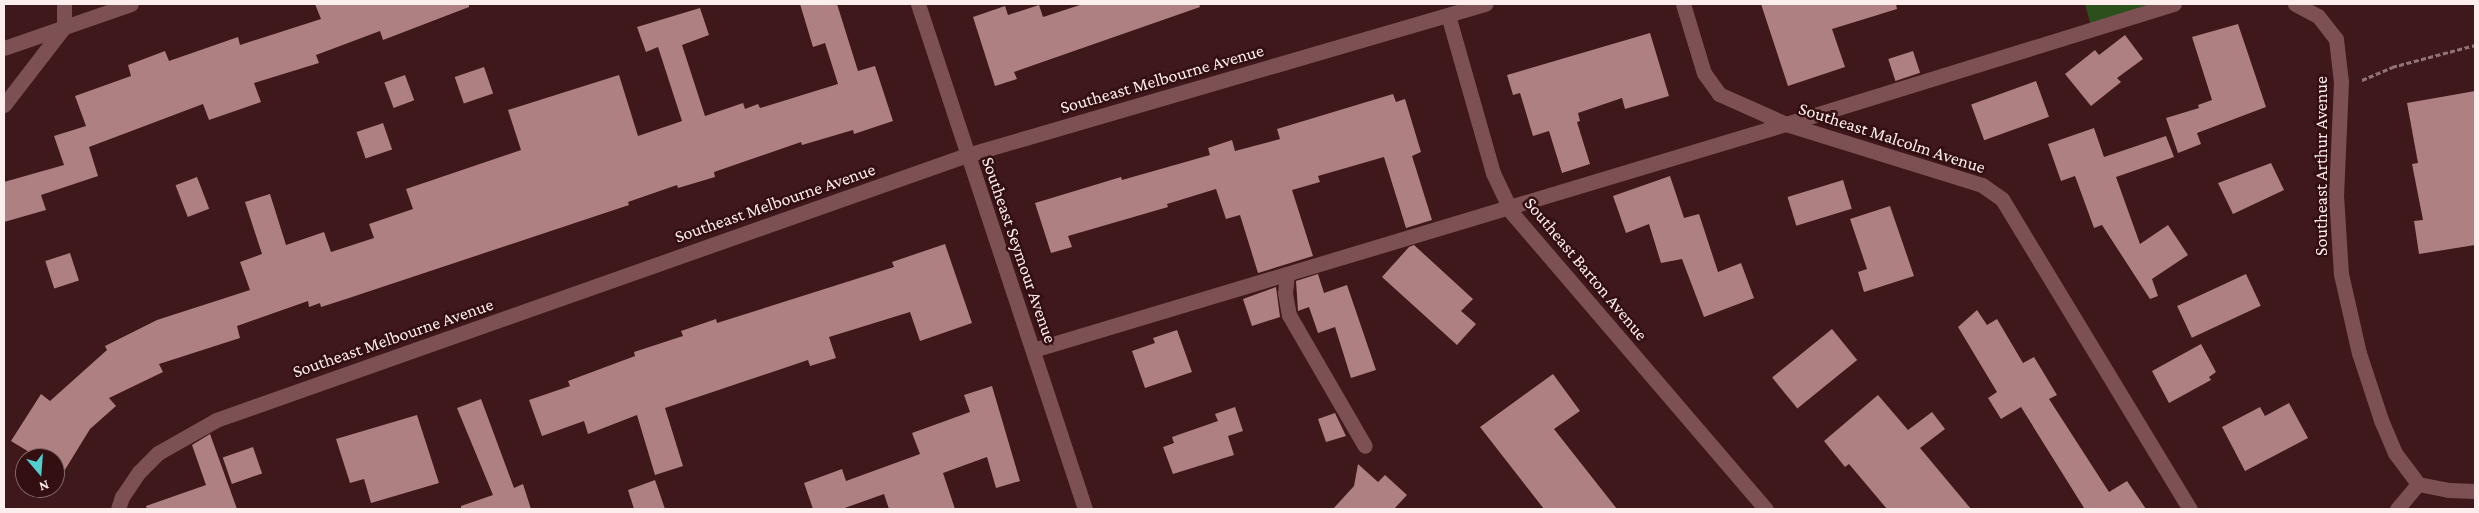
<!DOCTYPE html>
<style>
body{margin:0}
#map{position:relative;width:2479px;height:513px;overflow:hidden;background:#3e181b;font-family:"Crimson Pro",serif}
div>[style]{position:absolute}
[style*='--x']{left:calc(var(--x)*1px);top:calc(var(--y)*1px);width:calc(var(--w)*1px);rotate:calc(var(--a)*1deg)}
.green>*{inset:0;background:#2b501c}
.building>*{inset:0;background:#af8081;transform-origin:0 0}
.path>*{height:3px;margin-top:-1.5px;transform-origin:0;background:repeating-linear-gradient(90deg,#8f7374 0 5px,transparent 0 7.5px)}
.minor>*{height:15px;margin:-7.5px;padding:0 7.5px;transform-origin:7.5px;border-radius:7.5px;background:#7d5153}
span{translate:-50% -50%;white-space:nowrap;text-align:center;line-height:1.15;-webkit-text-stroke:5px #330f12;paint-order:stroke}
.street-label{font-size:18px;color:#fdeded}
.frame{position:absolute;inset:0;border:5px solid #fdeded;pointer-events:none}
.north{position:absolute;left:15px;top:448px;width:50px;height:50px;box-sizing:border-box;background:#330f12;border:1px solid #84686a;border-radius:50%;rotate:162deg;font-size:14px;font-weight:700;line-height:20px;text-align:center;color:#fdeded}
.north::after{content:'';display:block;margin:auto;width:18px;height:22px;background:#52cdd0;clip-path:polygon(50% 0,100% 100%,50% 72%,0 100%)}
</style>
<div id="map">
<div class="green">
<div style="clip-path:polygon(2085px 4px,2160px 4px,2091px 26px)"></div>
</div>
<div class="building">
<div style="clip-path:polygon(315px 4px,469px 4px,469px 7px,383px 40px,380px 31px,316px 55px,319px 63px,254px 83px,261px 102px,209px 120px,203px 104px,89px 147px,98px 176px,41px 195px,46px 210px,4px 222px,4px 182px,64px 165px,54px 136px,86px 126px,75px 96px,131px 76px,128px 65px,165px 51px,169px 61px,238px 37px,240px 45px,321px 19px)"></div>
<div style="clip-path:polygon(800px 4px,837px 4px,858px 71px,875px 66px,893px 121px,854px 134px,853px 130px,802px 145px,801px 142px,714px 172px,715px 177px,678px 188px,677px 185px,628px 202px,629px 205px,346px 299px,321px 307px,320px 303px,309px 307px,308px 301px,237px 326px,240px 338px,159px 364px,163px 372px,109px 398px,116px 406px,90px 429px,55px 486px,55px 458px,39px 458px,11px 441px,41px 394px,50px 401px,107px 350px,105px 346px,157px 320px,250px 290px,240px 262px,262px 254px,245px 202px,270px 194px,286px 245px,324px 232px,331px 252px,374px 238px,369px 224px,413px 209px,406px 189px,521px 150px,508px 110px,619px 75px,638px 136px,682px 121px,658px 47px,646px 52px,637px 27px,700px 8px,709px 35px,682px 45px,705px 116px,743px 103px,745px 109px,758px 104px,760px 108px,838px 84px,825px 43px,813px 47px)"></div>
<div style="clip-path:polygon(1083px 4px,1199px 4px,1200px 7px,1014px 72px,1017px 79px,995px 86px,973px 17px,1005px 6px,1008px 15px,1039px 5px,1043px 17px)"></div>
<div style="clip-path:polygon(1761px 4px,1896px 4px,1897px 9px,1832px 29px,1845px 67px,1788px 86px)"></div>
<div style="clip-path:polygon(2238px 24px,2266px 107px,2197px 133px,2201px 144px,2178px 153px,2166px 118px,2199px 108px,2198px 105px,2212px 100px,2192px 37px)"></div>
<div style="clip-path:polygon(1650px 33px,1669px 96px,1625px 109px,1622px 98px,1578px 113px,1580px 121px,1577px 122px,1590px 164px,1562px 173px,1549px 131px,1533px 136px,1520px 93px,1513px 95px,1507px 75px)"></div>
<div style="clip-path:polygon(2125px 35px,2143px 59px,2117px 78px,2121px 82px,2091px 106px,2065px 74px,2095px 50px,2099px 55px)"></div>
<div style="left:1913px;top:51px;width:23px;height:26px;rotate:72deg"></div>
<div style="left:484px;top:67px;width:28px;height:31px;rotate:71deg"></div>
<div style="left:405px;top:75px;width:27px;height:22px;rotate:70deg"></div>
<div style="left:2036px;top:81px;width:38px;height:69px;rotate:70deg"></div>
<div style="clip-path:polygon(2475px 91px,2475px 245px,2419px 254px,2414px 221px,2423px 220px,2412px 164px,2418px 163px,2407px 103px)"></div>
<div style="clip-path:polygon(1393px 94px,1396px 102px,1405px 99px,1421px 152px,1412px 156px,1432px 220px,1406px 228px,1384px 157px,1318px 176px,1320px 182px,1292px 190px,1313px 256px,1258px 273px,1240px 215px,1226px 219px,1216px 189px,1167px 204px,1168px 207px,1068px 236px,1072px 247px,1051px 253px,1035px 203px,1121px 177px,1122px 180px,1210px 155px,1208px 148px,1232px 140px,1235px 151px,1280px 139px,1277px 129px)"></div>
<div style="left:383px;top:123px;width:28px;height:28px;rotate:71deg"></div>
<div style="clip-path:polygon(2094px 128px,2104px 157px,2166px 136px,2174px 157px,2116px 177px,2140px 244px,2168px 225px,2188px 255px,2152px 279px,2158px 296px,2150px 299px,2102px 225px,2094px 228px,2075px 176px,2061px 181px,2048px 144px)"></div>
<div style="clip-path:polygon(2271px 163px,2284px 190px,2233px 214px,2218px 183px)"></div>
<div style="clip-path:polygon(1670px 176px,1684px 218px,1699px 214px,1718px 272px,1741px 263px,1754px 298px,1704px 317px,1682px 259px,1661px 263px,1649px 224px,1626px 233px,1613px 196px)"></div>
<div style="left:197px;top:177px;width:34px;height:23px;rotate:69deg"></div>
<div style="left:1843px;top:180px;width:30px;height:58px;rotate:73deg"></div>
<div style="clip-path:polygon(1890px 206px,1914px 276px,1864px 292px,1858px 272px,1867px 269px,1850px 219px)"></div>
<div style="clip-path:polygon(945px 244px,972px 323px,920px 341px,910px 312px,829px 337px,836px 358px,810px 366px,808px 360px,665px 408px,683px 466px,655px 475px,637px 415px,588px 434px,584px 421px,542px 436px,529px 400px,570px 386px,568px 381px,635px 356px,634px 352px,683px 336px,681px 331px,716px 319px,717px 323px,894px 267px,892px 262px)"></div>
<div style="clip-path:polygon(1414px 245px,1473px 299px,1461px 311px,1476px 324px,1457px 345px,1382px 277px,1409px 247px)"></div>
<div style="left:70px;top:253px;width:29px;height:26px;rotate:72deg"></div>
<div style="clip-path:polygon(1318px 274px,1324px 293px,1347px 285px,1376px 370px,1351px 378px,1335px 327px,1318px 333px,1309px 307px,1298px 311px,1296px 281px)"></div>
<div style="left:2246px;top:274px;width:35px;height:76px;rotate:65deg"></div>
<div style="clip-path:polygon(1276px 287px,1280px 317px,1252px 326px,1243px 299px)"></div>
<div style="clip-path:polygon(1977px 310px,1987px 325px,1997px 319px,2023px 363px,2034px 357px,2057px 395px,2049px 399px,2109px 492px,2127px 481px,2146px 509px,2082px 509px,2084px 508px,2021px 407px,2001px 419px,1988px 398px,1997px 392px,1958px 327px)"></div>
<div style="left:1832px;top:329px;width:40px;height:77px;rotate:51deg"></div>
<div style="clip-path:polygon(1177px 330px,1192px 372px,1145px 388px,1132px 351px,1155px 343px,1153px 338px)"></div>
<div style="clip-path:polygon(2201px 344px,2216px 372px,2209px 377px,2211px 380px,2169px 403px,2152px 371px)"></div>
<div style="clip-path:polygon(1553px 374px,1580px 411px,1554px 429px,1617px 509px,1544px 509px,1480px 427px)"></div>
<div style="clip-path:polygon(992px 386px,1020px 481px,996px 488px,987px 457px,943px 473px,955px 509px,889px 509px,884px 494px,842px 509px,813px 509px,804px 483px,842px 469px,846px 481px,920px 454px,912px 433px,970px 412px,964px 395px)"></div>
<div style="clip-path:polygon(1878px 395px,1908px 430px,1932px 412px,1945px 429px,1920px 448px,1971px 509px,1887px 509px,1849px 464px,1845px 467px,1824px 441px)"></div>
<div style="clip-path:polygon(481px 399px,514px 488px,523px 484px,531px 509px,461px 509px,461px 506px,493px 495px,457px 408px)"></div>
<div style="clip-path:polygon(2289px 403px,2308px 438px,2245px 471px,2222px 427px,2260px 407px,2265px 416px)"></div>
<div style="clip-path:polygon(1235px 407px,1243px 431px,1228px 436px,1234px 455px,1173px 474px,1163px 447px,1174px 443px,1172px 437px,1218px 421px,1215px 414px)"></div>
<div style="clip-path:polygon(1335px 413px,1346px 436px,1326px 442px,1318px 419px)"></div>
<div style="clip-path:polygon(417px 415px,439px 483px,371px 503px,364px 479px,350px 483px,336px 439px)"></div>
<div style="clip-path:polygon(210px 434px,237px 509px,147px 509px,146px 506px,206px 485px,192px 445px)"></div>
<div style="left:253px;top:447px;width:28px;height:32px;rotate:71deg"></div>
<div style="clip-path:polygon(1358px 464px,1378px 482px,1385px 475px,1407px 495px,1394px 509px,1333px 509px,1354px 486px)"></div>
<div style="clip-path:polygon(655px 480px,665px 509px,634px 509px,628px 490px)"></div>
</div>
<div class="path">
<div style="--x:2362;--y:80;--w:33;--a:-23"></div>
<div style="--x:2392;--y:67;--w:86;--a:-14.8"></div>
</div>
<div class="minor">
<div style="--x:918;--y:4;--w:532;--a:71.7"></div>
<div style="--x:1683;--y:4;--w:72;--a:73.1"></div>
<div style="--x:1704;--y:73;--w:26;--a:54"></div>
<div style="--x:1719;--y:94;--w:73;--a:24.1"></div>
<div style="--x:1786;--y:124;--w:205;--a:17.3"></div>
<div style="--x:1982;--y:185;--w:24;--a:35"></div>
<div style="--x:2002;--y:199;--w:363;--a:58.8"></div>
<div style="--x:2295;--y:4;--w:26;--a:28"></div>
<div style="--x:2318;--y:16;--w:29;--a:52"></div>
<div style="--x:2336;--y:39;--w:43;--a:83.4"></div>
<div style="--x:2341;--y:82;--w:113;--a:92.5"></div>
<div style="--x:2336;--y:195;--w:79;--a:86.4"></div>
<div style="--x:2341;--y:274;--w:81;--a:77.2"></div>
<div style="--x:2359;--y:353;--w:71;--a:71.8"></div>
<div style="--x:2381;--y:420;--w:36;--a:67"></div>
<div style="--x:2395;--y:453;--w:39;--a:53"></div>
<div style="--x:2418;--y:484;--w:32;--a:11"></div>
<div style="--x:2449;--y:490;--w:26;--a:2"></div>
<div style="--x:1448;--y:15;--w:164;--a:74.1"></div>
<div style="--x:1493;--y:173;--w:44;--a:64.6"></div>
<div style="--x:1512;--y:213;--w:390;--a:49.4"></div>
<div style="--x:64;--y:27;--w:23;--a:-90"></div>
<div style="--x:4;--y:48;--w:134;--a:-19.1"></div>
<div style="--x:4;--y:105;--w:98;--a:-52.4"></div>
<div style="--x:1287;--y:274;--w:19;--a:96"></div>
<div style="--x:1285;--y:293;--w:22;--a:80"></div>
<div style="--x:1289;--y:315;--w:151;--a:59.9"></div>
<div style="--x:1033;--y:350;--w:786;--a:-16.71"></div>
<div style="--x:1786;--y:124;--w:406;--a:-17.2"></div>
<div style="--x:118;--y:509;--w:13;--a:-72"></div>
<div style="--x:122;--y:497;--w:30;--a:-56"></div>
<div style="--x:139;--y:472;--w:27;--a:-45"></div>
<div style="--x:158;--y:453;--w:67;--a:-29.6"></div>
<div style="--x:216;--y:420;--w:796;--a:-19.44"></div>
<div style="--x:967;--y:155;--w:540;--a:-16.25"></div>
<div style="--x:2397;--y:509;--w:33;--a:-50"></div>
</div>
<div class="street-label">
<span style="left:1162px;top:79px;rotate:-16deg">Southeast Melbourne Avenue</span>
<span style="left:1892px;top:138px;rotate:18deg">Southeast Malcolm Avenue</span>
<span style="left:2321px;top:166px;rotate:-90deg">Southeast Arthur Avenue</span>
<span style="left:775px;top:203px;rotate:-19deg">Southeast Melbourne Avenue</span>
<span style="left:1019px;top:250px;rotate:71deg">Southeast Seymour Avenue</span>
<span style="left:1586px;top:269px;rotate:50deg">Southeast Barton Avenue</span>
<span style="left:393px;top:338px;rotate:-19deg">Southeast Melbourne Avenue</span>
</div>
<div class="frame"></div>
<div class="north">N</div>
</div>
